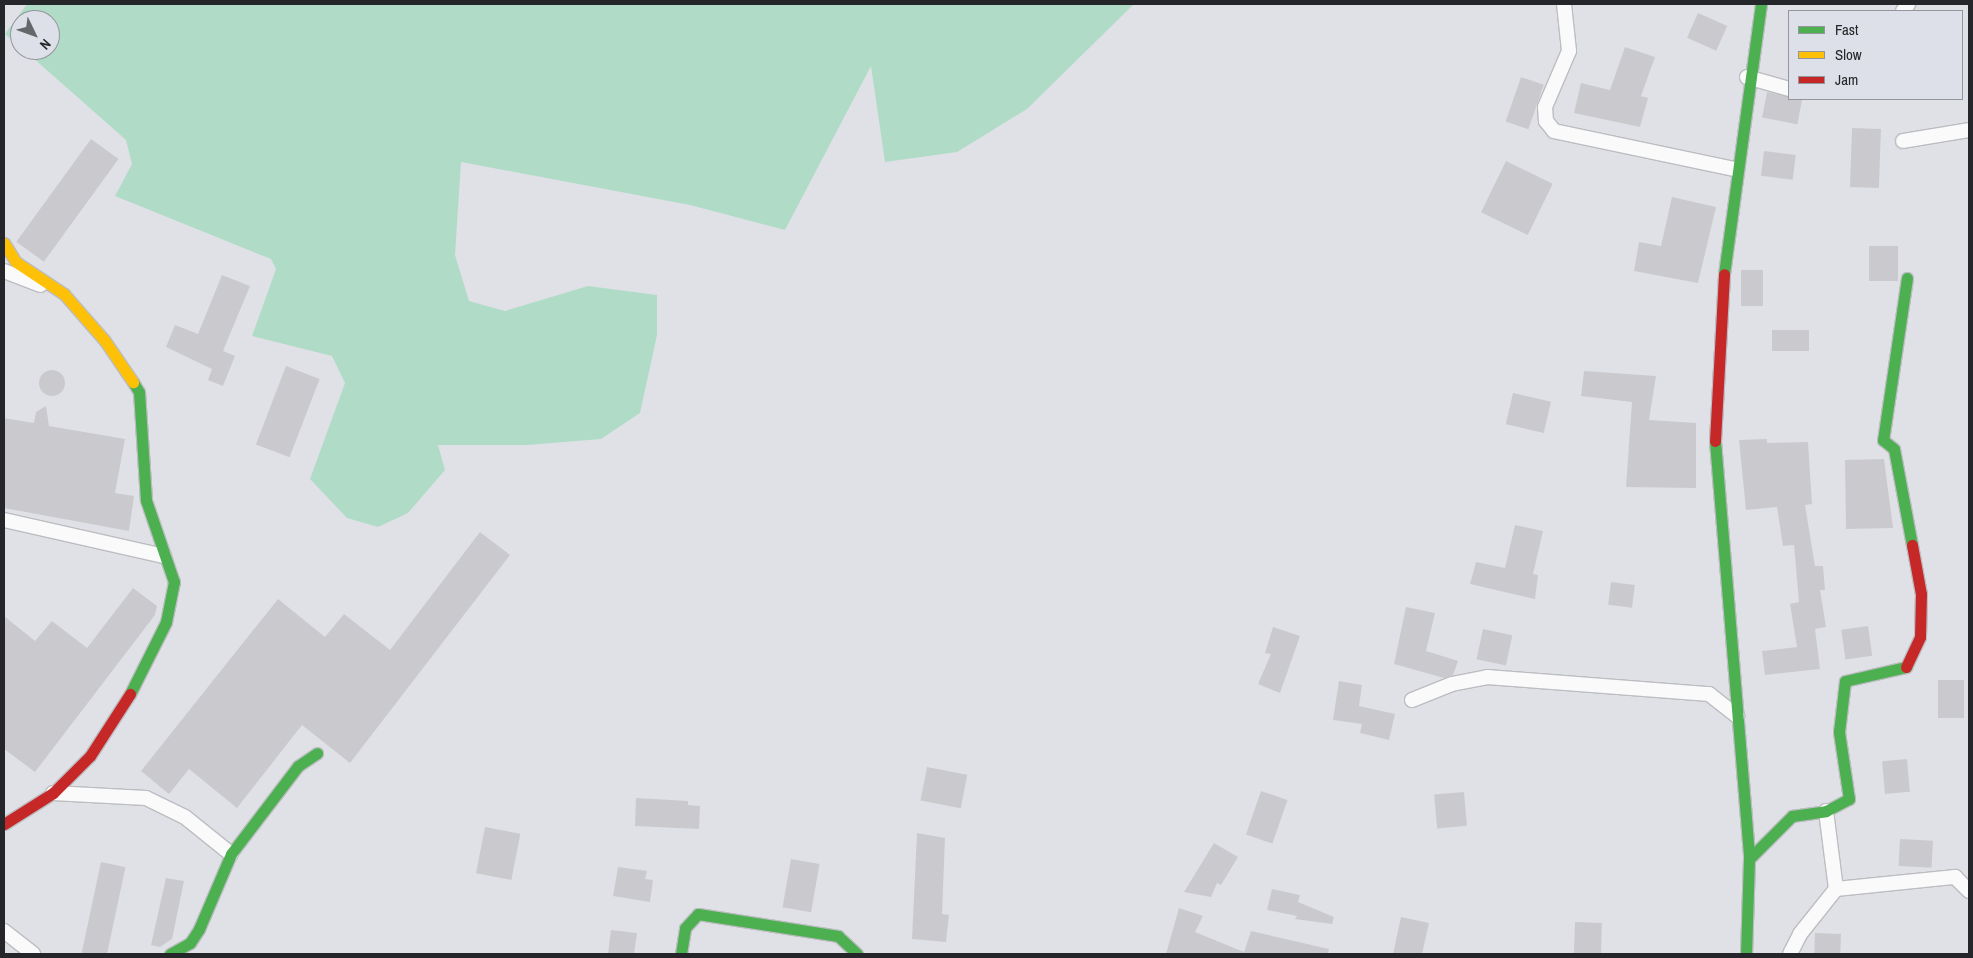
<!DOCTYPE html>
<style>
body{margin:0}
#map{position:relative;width:1973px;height:958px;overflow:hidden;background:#e0e1e6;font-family:"Archivo Narrow",sans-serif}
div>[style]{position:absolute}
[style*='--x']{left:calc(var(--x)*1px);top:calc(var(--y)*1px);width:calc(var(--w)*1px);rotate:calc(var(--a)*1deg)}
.green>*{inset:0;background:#b0dcc7}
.building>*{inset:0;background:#cacace;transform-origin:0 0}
.round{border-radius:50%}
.roads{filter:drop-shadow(1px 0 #bcbdc1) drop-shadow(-1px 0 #bcbdc1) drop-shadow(0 1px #bcbdc1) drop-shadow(0 -1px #bcbdc1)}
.street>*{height:14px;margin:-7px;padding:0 7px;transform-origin:7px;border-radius:7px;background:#fafafb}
.fast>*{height:11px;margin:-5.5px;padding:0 5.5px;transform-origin:5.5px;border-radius:5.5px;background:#4caf50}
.slow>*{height:11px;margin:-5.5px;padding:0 5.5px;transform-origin:5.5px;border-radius:5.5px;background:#ffc107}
.jam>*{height:11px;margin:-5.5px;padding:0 5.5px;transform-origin:5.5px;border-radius:5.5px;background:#c62828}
span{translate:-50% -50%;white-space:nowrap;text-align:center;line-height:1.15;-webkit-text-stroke:5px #dde0e9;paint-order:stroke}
.frame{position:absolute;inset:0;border:5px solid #252629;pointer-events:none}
.legend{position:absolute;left:1788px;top:10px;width:175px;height:90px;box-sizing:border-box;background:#dde0e9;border:1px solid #93969c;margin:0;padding:6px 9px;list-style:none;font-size:15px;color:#252629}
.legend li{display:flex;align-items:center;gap:10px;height:25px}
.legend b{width:25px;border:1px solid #93969c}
.north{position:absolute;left:10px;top:10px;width:50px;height:50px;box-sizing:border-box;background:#dde0e9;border:1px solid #93969c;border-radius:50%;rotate:132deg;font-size:14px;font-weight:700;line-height:20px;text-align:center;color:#252629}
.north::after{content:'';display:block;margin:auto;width:18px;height:22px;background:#66676b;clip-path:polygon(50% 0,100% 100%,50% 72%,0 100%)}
</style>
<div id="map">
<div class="green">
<div style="clip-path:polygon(27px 4px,1134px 4px,1027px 109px,957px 152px,885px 162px,871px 66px,785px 230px,690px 205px,461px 162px,455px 255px,469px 301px,505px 311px,588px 286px,657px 295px,657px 335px,640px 413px,601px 439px,527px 445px,438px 445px,445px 470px,408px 513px,378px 527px,347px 518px,310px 479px,345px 383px,332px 356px,252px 336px,276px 269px,271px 259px,115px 196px,132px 164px,126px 140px,24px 50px,50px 50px,50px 20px,20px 20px,20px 47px,5px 34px)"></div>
</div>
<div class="building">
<div style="left:1698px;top:13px;width:32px;height:27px;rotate:24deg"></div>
<div style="clip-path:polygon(1625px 47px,1655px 57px,1641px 96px,1648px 98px,1640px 127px,1574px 113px,1581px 83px,1610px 90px)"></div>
<div style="left:1521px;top:77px;width:24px;height:47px;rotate:19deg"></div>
<div style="left:1767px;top:92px;width:36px;height:26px;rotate:11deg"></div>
<div style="left:1852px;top:128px;width:29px;height:59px;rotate:2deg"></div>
<div style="left:91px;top:139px;width:34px;height:127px;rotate:36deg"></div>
<div style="left:1764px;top:151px;width:32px;height:25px;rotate:7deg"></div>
<div style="left:1506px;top:161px;width:52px;height:57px;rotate:26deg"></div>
<div style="clip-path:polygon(1672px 197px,1716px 207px,1698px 283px,1634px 271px,1639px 242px,1661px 246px)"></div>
<div style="left:1869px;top:246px;width:29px;height:35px"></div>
<div style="left:1763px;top:270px;width:36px;height:22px;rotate:90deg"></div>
<div style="clip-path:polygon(222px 275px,250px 286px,223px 351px,235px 356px,223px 386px,208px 380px,212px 369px,166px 347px,175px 325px,198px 334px)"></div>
<div style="left:1809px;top:330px;width:21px;height:37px;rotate:90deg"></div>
<div style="left:286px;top:366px;width:36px;height:84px;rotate:21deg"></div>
<div class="round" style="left:39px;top:370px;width:26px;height:26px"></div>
<div style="clip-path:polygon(1584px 371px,1656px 376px,1649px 420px,1696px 423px,1696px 488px,1626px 487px,1632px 402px,1581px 396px)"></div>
<div style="left:1513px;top:393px;width:39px;height:32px;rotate:13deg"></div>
<div style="clip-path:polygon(46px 406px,49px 426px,125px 439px,115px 493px,134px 496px,129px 531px,4px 508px,4px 418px,34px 423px,36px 412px)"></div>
<div style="clip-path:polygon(1767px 439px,1767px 443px,1808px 442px,1812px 504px,1805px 505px,1815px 566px,1823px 566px,1825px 590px,1820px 590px,1826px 627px,1815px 629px,1820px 669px,1765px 675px,1762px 651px,1797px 647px,1790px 604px,1799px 602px,1794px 545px,1783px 546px,1777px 507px,1746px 510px,1739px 440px)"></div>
<div style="clip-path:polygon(1884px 459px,1893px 528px,1846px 529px,1845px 460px)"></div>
<div style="clip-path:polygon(1515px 525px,1543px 531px,1533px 574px,1538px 575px,1535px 599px,1470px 584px,1476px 562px,1505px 568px)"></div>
<div style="clip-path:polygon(480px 532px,510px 555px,350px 763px,302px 725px,237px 808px,189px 769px,169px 794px,141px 771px,278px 599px,325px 637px,344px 614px,390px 650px)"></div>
<div style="left:1611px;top:582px;width:24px;height:23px;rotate:7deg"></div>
<div style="clip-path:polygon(133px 588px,157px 606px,155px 615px,35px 772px,4px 749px,4px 616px,35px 641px,52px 621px,87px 648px)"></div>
<div style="clip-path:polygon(1406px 607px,1435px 613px,1426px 651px,1458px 661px,1453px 675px,1444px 678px,1394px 664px)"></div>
<div style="left:1868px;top:626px;width:30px;height:27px;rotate:82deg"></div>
<div style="clip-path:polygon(1273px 627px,1300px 636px,1280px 693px,1258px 684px,1271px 654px,1265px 653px)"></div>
<div style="left:1483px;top:629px;width:30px;height:31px;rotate:12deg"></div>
<div style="left:1938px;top:680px;width:26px;height:38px"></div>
<div style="clip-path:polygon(1339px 681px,1362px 685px,1359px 706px,1395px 714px,1389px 740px,1360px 733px,1362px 724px,1333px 720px)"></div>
<div style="left:1907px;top:759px;width:33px;height:25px;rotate:85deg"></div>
<div style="left:927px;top:767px;width:41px;height:34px;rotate:11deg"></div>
<div style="left:1261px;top:791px;width:28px;height:46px;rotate:19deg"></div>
<div style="left:1464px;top:792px;width:34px;height:30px;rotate:85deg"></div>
<div style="clip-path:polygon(636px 798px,688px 801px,688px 805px,700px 806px,699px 829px,635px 826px)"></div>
<div style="left:485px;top:827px;width:36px;height:47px;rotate:11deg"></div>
<div style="clip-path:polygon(917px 833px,945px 838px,942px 914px,949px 915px,946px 942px,912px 939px)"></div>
<div style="left:1900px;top:839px;width:33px;height:27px;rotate:3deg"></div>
<div style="clip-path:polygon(1214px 843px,1238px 857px,1221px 885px,1217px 883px,1211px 897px,1184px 892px)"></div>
<div style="left:791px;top:859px;width:29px;height:49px;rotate:10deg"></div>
<div style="left:101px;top:862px;width:25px;height:95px;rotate:12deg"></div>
<div style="clip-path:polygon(618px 867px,647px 871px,645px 879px,653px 880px,650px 902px,613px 896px)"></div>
<div style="clip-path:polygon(166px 878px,184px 881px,172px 939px,160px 947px,151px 945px)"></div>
<div style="clip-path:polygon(1272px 889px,1300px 895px,1298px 902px,1334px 917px,1332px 924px,1295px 919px,1297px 916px,1267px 910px)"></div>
<div style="clip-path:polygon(1179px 908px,1203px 916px,1195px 932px,1244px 952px,1251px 931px,1329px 949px,1328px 954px,1166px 954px)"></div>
<div style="clip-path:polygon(1401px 917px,1429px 923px,1422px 954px,1393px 954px)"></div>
<div style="left:1575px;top:922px;width:27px;height:32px;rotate:2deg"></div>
<div style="clip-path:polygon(611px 930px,637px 933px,634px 954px,608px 954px)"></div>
<div style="left:1815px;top:933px;width:26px;height:21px;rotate:2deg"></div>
</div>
<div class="roads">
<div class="street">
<div style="--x:1564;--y:4;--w:47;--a:83.9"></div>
<div style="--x:1569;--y:51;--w:61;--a:113.2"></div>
<div style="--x:1545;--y:107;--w:14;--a:86"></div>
<div style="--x:1546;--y:121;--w:13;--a:51"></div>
<div style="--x:1554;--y:131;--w:185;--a:11.9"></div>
<div style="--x:1903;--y:11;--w:9;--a:-54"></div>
<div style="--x:1747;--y:77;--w:44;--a:15.9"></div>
<div style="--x:1903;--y:141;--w:67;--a:-9.5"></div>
<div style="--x:4;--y:271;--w:39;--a:21"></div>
<div style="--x:4;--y:520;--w:164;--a:12.7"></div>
<div style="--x:1412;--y:700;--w:43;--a:-21.8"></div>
<div style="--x:1452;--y:684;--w:36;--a:-11"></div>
<div style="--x:1487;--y:677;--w:223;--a:4.4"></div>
<div style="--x:1709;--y:694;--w:36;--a:38"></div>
<div style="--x:53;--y:793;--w:93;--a:3.1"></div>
<div style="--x:146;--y:798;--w:43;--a:26"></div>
<div style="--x:185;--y:817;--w:59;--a:38.8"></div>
<div style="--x:1826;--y:811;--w:79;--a:82.7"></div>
<div style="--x:1836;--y:889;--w:120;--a:-5.8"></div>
<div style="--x:1955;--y:877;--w:20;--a:45"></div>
<div style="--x:4;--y:931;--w:37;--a:38"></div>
<div style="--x:1790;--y:954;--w:22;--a:-63"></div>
<div style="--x:1800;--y:934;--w:58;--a:-51.3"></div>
</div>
<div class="fast">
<div style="--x:1724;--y:274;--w:273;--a:-82.2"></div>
<div style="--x:1907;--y:278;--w:164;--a:98.4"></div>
<div style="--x:1883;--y:440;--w:14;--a:39"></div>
<div style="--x:1894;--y:449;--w:98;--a:79.4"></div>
<div style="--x:1715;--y:441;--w:419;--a:85.3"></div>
<div style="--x:1749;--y:859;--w:95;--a:91.8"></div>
<div style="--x:130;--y:694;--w:80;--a:-63.4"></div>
<div style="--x:166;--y:622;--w:41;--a:-78.7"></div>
<div style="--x:174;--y:582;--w:87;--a:-108.9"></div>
<div style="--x:146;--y:500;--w:108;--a:-93.7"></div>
<div style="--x:139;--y:392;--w:12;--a:-121"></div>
<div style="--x:1749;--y:859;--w:61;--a:-45"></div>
<div style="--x:1792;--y:816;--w:34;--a:-8"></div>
<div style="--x:1826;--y:811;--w:26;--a:-28"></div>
<div style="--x:1849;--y:799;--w:68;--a:-98.5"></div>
<div style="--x:1839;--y:732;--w:51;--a:-83.3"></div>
<div style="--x:1845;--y:681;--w:63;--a:-12.9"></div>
<div style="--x:170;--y:954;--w:23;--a:-29"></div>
<div style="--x:190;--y:943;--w:17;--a:-57"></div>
<div style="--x:199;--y:929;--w:82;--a:-66.9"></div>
<div style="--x:231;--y:854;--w:111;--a:-52.7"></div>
<div style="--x:298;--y:766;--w:23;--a:-34"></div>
<div style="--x:681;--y:954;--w:26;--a:-81"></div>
<div style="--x:685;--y:928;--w:19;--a:-47"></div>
<div style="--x:698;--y:914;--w:142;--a:8.9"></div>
<div style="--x:838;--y:936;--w:26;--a:43"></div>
</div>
<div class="slow">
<div style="--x:4;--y:243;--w:22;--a:58"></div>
<div style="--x:16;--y:262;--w:58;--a:33.7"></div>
<div style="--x:64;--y:294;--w:62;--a:48.9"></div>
<div style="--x:105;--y:341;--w:50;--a:55.7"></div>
</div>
<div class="jam">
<div style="--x:1715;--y:441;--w:167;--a:-86.9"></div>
<div style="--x:1906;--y:667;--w:33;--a:-65"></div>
<div style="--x:1920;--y:637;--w:43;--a:-88.7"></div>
<div style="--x:1921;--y:594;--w:50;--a:-100.4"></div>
<div style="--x:4;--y:824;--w:58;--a:-32.3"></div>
<div style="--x:53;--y:793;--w:52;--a:-45"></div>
<div style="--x:90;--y:756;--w:74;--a:-57.2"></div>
</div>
</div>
<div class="frame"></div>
<ul class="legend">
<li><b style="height:6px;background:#4caf50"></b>Fast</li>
<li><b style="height:6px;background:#ffc107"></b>Slow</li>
<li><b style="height:6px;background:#c62828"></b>Jam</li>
</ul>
<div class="north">N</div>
</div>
